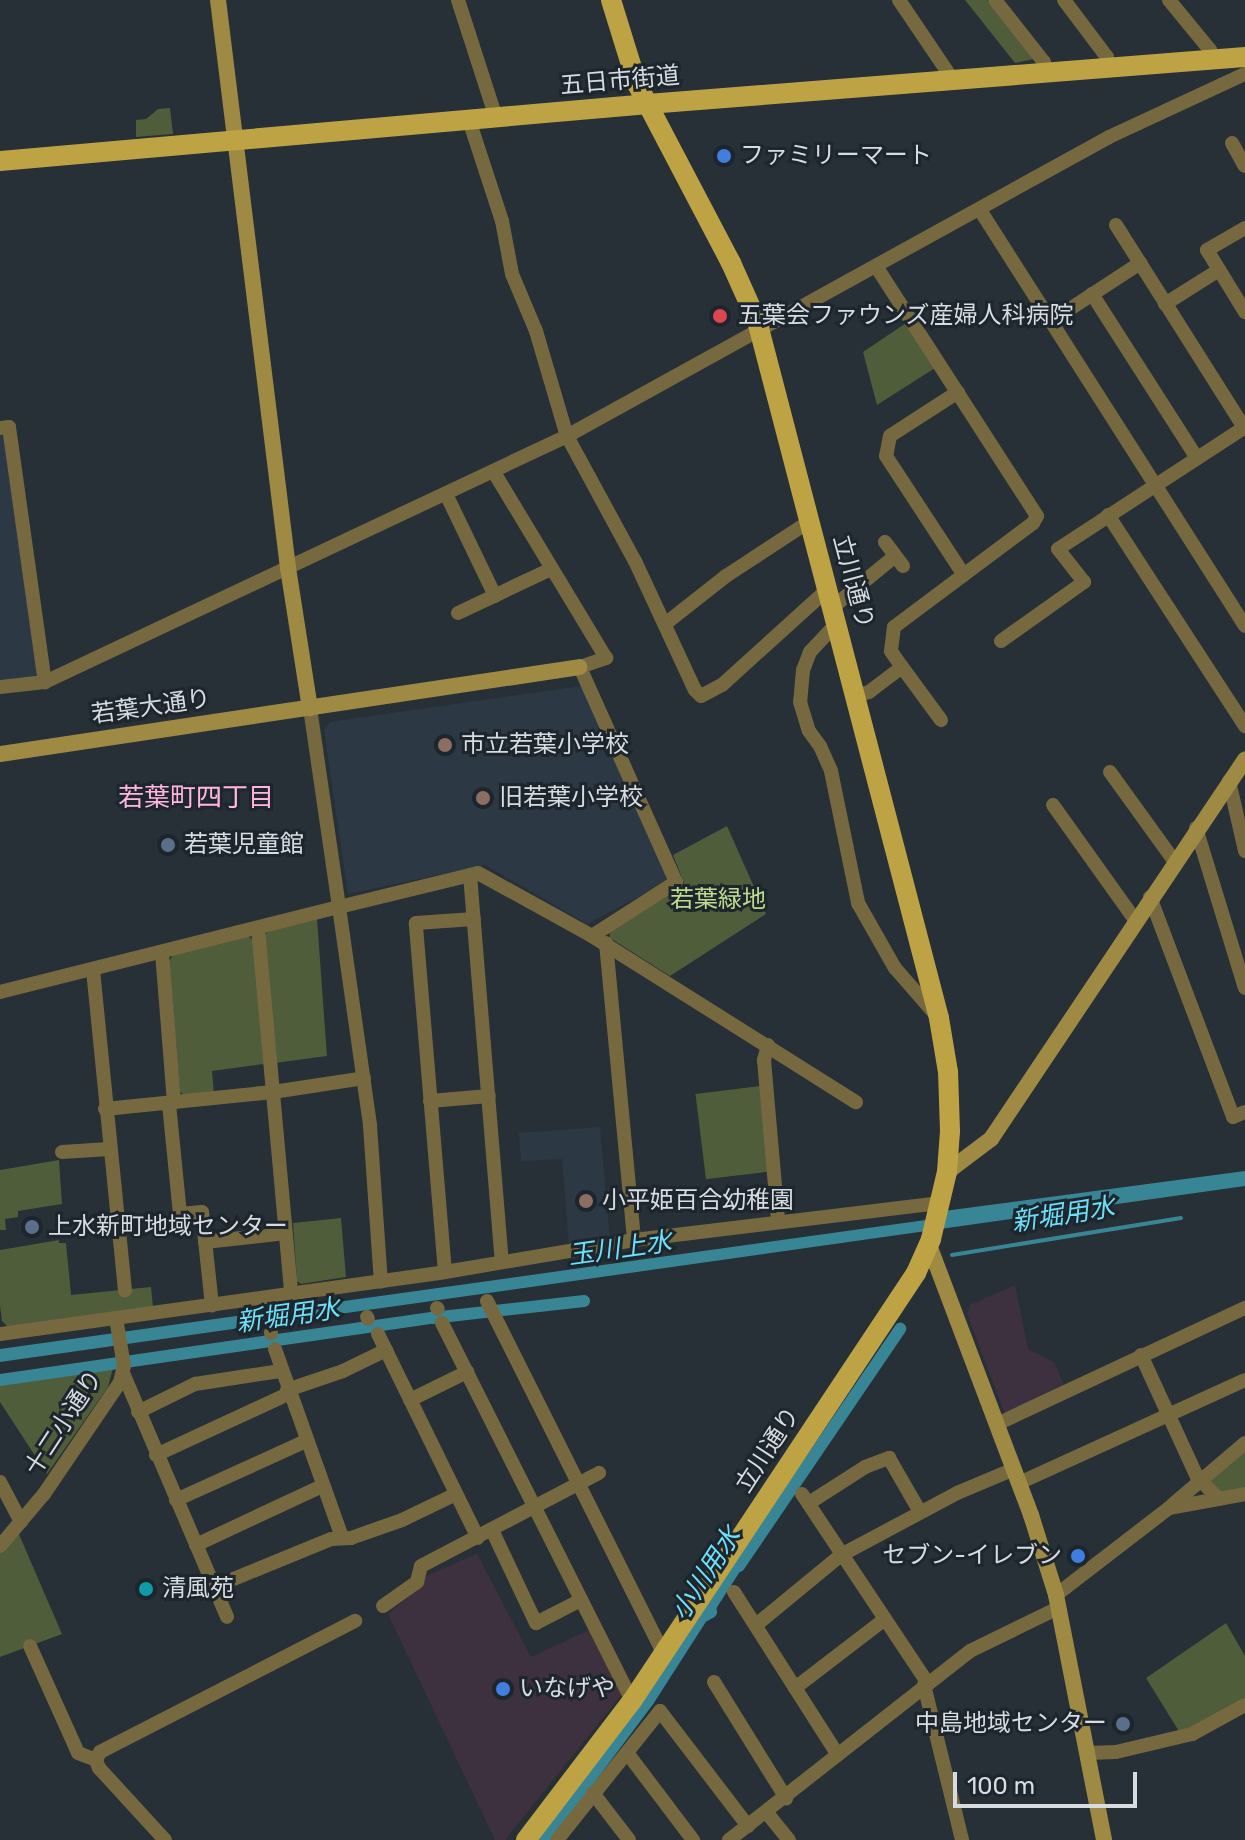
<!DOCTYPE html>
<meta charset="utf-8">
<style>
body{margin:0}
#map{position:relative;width:1245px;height:1840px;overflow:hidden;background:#272f37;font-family:Rubik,"Noto Sans JP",sans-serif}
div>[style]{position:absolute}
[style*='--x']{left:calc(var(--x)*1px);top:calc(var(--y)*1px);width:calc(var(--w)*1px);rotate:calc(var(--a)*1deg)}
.commercial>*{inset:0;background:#3d313f}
.built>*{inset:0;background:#2c3945}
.green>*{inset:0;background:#4f5d3a;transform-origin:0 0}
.water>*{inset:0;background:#388595}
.stream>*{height:4px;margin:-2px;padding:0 2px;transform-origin:2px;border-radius:2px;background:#388595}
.canal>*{height:12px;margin:-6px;padding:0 6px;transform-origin:6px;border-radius:6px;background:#388595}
.street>*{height:14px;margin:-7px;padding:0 7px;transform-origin:7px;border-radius:7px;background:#76693f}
.secondary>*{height:16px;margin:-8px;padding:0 8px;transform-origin:8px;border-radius:8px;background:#9f8a43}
.primary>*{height:20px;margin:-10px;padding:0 10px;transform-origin:10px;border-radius:10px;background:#bea344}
.dots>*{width:22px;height:22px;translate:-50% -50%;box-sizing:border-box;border:4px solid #1d252d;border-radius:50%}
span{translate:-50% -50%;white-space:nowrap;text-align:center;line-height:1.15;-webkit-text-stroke:6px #1d252d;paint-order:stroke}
.street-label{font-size:24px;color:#d7dce1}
.poi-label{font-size:24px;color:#d7dce1}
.left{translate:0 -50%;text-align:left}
.right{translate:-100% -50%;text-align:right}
.park-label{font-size:24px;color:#bddb8b}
.neighbourhood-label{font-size:26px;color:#ffb5e0}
.water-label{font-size:26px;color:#6ddff8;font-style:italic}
.scale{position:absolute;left:953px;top:1772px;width:184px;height:36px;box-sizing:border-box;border:4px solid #d7dce1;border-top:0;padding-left:10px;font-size:24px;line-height:28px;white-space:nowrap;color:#d7dce1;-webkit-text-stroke:6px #1d252d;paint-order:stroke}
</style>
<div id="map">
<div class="commercial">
<div style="clip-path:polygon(1015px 1285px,1028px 1349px,1054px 1362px,1066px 1389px,1009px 1415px,1004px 1411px,967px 1314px,970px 1305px)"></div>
<div style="clip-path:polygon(477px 1554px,531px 1657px,589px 1630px,622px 1694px,505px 1840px,495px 1840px,388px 1614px,422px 1585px,426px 1576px)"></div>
</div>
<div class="built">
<div style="clip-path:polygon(0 434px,7px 438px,38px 670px,35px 676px,0 680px)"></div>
<div style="clip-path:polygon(582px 686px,670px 880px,587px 924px,485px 865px,348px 894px,324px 730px,330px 722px)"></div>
<div style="clip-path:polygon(600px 1127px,610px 1240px,569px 1246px,562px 1159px,521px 1161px,519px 1133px)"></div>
</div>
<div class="green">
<div style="clip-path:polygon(965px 0,987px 0,1034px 59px,1015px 63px)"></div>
<div style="clip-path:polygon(170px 108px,173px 134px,136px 137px,136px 120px,146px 119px,158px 109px)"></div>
<div style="clip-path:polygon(906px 323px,935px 368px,877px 405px,863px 352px)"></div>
<div style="clip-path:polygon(727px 826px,766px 914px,670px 976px,610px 938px,609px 924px,684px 883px,673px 855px)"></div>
<div style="clip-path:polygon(317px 919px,327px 1056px,275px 1063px,264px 936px,268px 931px)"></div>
<div style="clip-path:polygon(248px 936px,253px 940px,264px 1064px,212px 1071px,214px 1094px,186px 1096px,180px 1092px,169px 961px,173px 955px)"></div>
<div style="left:760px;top:1086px;width:86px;height:65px;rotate:83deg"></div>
<div style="clip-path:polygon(59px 1160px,62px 1204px,18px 1211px,18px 1217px,5px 1219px,6px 1230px,0 1230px,0 1170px)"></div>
<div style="clip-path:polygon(341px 1218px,346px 1277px,301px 1284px,297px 1281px,293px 1223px)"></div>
<div style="clip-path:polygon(59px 1240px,59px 1243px,66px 1243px,71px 1295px,151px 1287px,153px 1307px,8px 1327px,2px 1321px,0 1306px,0 1250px)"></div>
<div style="clip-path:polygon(113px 1368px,108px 1387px,47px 1474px,0 1402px,0 1383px)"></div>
<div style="clip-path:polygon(1245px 1446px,1245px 1489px,1220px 1493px,1210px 1483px,1221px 1465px)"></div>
<div style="clip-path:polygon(18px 1532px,62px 1634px,0 1657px,0 1553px)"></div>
<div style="clip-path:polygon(1226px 1623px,1245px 1656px,1245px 1699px,1180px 1733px,1146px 1678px)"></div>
</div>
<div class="water">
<div style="clip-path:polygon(1245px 1171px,1245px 1186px,0 1362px,0 1349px,940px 1218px,944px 1211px)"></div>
</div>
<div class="stream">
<div style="--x:952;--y:1255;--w:232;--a:-9.2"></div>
</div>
<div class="canal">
<div style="--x:0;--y:1380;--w:436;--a:-8.2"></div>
<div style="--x:432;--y:1318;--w:153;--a:-6.4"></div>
<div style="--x:544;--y:1840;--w:174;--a:-53.2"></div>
<div style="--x:648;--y:1701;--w:100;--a:-57.3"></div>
<div style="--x:702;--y:1617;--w:10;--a:-29"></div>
<div style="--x:711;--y:1612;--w:5;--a:-101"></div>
<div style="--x:710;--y:1607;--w:50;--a:-57.3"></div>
<div style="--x:737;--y:1565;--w:2;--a:27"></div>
<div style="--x:739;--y:1566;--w:287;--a:-55.8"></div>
</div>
<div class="street">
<div style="--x:458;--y:0;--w:124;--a:72.1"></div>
<div style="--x:899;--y:0;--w:97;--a:56"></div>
<div style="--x:995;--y:0;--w:79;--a:51.7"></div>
<div style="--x:1044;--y:62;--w:11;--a:80"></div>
<div style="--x:1064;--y:0;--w:71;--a:53"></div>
<div style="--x:1107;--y:57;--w:10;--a:84"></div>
<div style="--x:1169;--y:0;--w:65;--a:50.6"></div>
<div style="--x:1210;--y:50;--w:10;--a:90"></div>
<div style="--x:469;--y:120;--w:106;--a:71.9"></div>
<div style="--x:502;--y:221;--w:54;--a:79.3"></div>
<div style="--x:512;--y:274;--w:62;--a:67.2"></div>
<div style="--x:536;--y:331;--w:109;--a:73.6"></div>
<div style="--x:567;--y:436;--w:142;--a:61.5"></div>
<div style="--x:635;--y:561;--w:142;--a:65.1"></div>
<div style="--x:695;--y:690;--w:8;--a:45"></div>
<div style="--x:701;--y:696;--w:24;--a:-28"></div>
<div style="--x:722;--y:685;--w:143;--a:-42.2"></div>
<div style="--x:1232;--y:143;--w:26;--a:61"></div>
<div style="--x:980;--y:210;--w:493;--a:57.5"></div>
<div style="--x:1116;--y:225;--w:241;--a:57.7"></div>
<div style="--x:1245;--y:228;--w:44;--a:149.9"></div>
<div style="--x:1207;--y:250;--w:73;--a:58.5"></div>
<div style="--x:1092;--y:294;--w:195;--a:57.4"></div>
<div style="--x:1165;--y:304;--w:64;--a:-32.2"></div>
<div style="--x:1050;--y:322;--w:108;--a:-33.2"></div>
<div style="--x:958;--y:392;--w:81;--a:147.1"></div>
<div style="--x:890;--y:436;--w:20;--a:101"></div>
<div style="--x:886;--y:456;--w:142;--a:56.8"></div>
<div style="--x:0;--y:428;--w:9;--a:-6"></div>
<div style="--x:9;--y:427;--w:258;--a:82"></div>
<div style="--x:45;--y:682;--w:577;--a:-25.23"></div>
<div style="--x:567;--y:436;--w:619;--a:-28.88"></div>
<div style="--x:1109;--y:137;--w:150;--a:-24.9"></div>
<div style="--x:446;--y:494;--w:113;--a:64.3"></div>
<div style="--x:1108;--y:515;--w:252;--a:57"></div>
<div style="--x:885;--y:542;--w:30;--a:53"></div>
<div style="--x:833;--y:607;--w:80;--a:-39.4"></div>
<div style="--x:458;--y:613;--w:103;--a:-25.3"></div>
<div style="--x:837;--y:623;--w:40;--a:133"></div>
<div style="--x:810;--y:652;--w:19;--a:111"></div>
<div style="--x:803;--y:670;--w:32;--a:95"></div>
<div style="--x:800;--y:702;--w:30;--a:73"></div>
<div style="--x:809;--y:731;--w:19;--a:54"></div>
<div style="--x:820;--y:746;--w:27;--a:66"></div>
<div style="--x:831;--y:771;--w:135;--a:78.4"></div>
<div style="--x:858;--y:903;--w:75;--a:60.4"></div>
<div style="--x:895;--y:968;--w:62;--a:48.9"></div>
<div style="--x:665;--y:624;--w:78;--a:-38.2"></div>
<div style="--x:726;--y:576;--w:100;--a:-33.2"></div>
<div style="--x:1001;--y:641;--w:102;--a:-35.4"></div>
<div style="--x:1084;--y:582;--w:42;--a:-128.2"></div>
<div style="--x:1058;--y:549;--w:223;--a:-33.1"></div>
<div style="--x:902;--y:667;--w:66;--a:53.7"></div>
<div style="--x:0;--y:687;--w:45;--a:-6.3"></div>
<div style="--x:856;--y:696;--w:14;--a:-17"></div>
<div style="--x:869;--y:692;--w:41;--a:-37.1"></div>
<div style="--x:902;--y:667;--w:19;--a:-125"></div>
<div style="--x:891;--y:651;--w:24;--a:-83"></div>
<div style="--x:894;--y:627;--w:174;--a:-36.8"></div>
<div style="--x:1033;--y:523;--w:8;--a:-60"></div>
<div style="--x:1037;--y:516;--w:297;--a:-122.8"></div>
<div style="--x:310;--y:708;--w:201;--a:81.7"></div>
<div style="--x:339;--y:907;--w:143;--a:-13.7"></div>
<div style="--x:478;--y:873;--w:130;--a:28.9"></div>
<div style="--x:592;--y:936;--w:100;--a:-32.7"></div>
<div style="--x:676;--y:882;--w:235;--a:-114.1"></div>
<div style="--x:580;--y:667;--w:28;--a:-19"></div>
<div style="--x:606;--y:658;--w:218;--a:-121.1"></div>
<div style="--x:1110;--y:772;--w:111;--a:54.2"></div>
<div style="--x:1229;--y:781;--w:72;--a:77.1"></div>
<div style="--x:1053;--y:805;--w:141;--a:54.5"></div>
<div style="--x:1196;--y:828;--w:167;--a:73"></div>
<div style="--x:470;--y:875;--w:388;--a:85.3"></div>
<div style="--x:1150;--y:897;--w:235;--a:69.3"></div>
<div style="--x:1233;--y:1117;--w:13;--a:-23"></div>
<div style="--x:258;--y:928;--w:367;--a:84.8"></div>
<div style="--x:592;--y:936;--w:312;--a:32.2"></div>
<div style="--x:606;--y:943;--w:298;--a:84.6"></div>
<div style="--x:162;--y:953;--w:150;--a:85.4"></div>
<div style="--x:93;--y:970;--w:322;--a:84.3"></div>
<div style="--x:0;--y:992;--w:349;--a:-14.1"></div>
<div style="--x:339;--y:907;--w:221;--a:81.9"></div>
<div style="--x:370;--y:1126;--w:156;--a:86"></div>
<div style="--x:768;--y:1045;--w:16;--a:105"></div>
<div style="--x:764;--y:1060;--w:162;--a:85"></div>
<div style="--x:430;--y:1101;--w:59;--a:-4.8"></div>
<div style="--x:169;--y:1104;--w:111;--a:84.3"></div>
<div style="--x:180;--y:1214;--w:22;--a:-5"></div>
<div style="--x:202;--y:1212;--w:94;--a:83.9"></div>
<div style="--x:105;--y:1109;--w:169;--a:-5.8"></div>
<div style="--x:273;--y:1092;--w:92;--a:-8.7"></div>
<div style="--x:62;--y:1152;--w:47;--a:-3.7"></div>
<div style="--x:205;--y:1242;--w:81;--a:-6.3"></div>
<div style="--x:445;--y:1272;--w:350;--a:-94.8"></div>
<div style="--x:416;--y:923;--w:58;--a:-3.9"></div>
<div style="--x:487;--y:1301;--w:394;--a:63.4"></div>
<div style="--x:437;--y:1308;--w:1;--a:45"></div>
<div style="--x:367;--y:1317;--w:2;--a:63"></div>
<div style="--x:442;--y:1323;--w:423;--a:63.3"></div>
<div style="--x:271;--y:1332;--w:1;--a:90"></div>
<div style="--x:0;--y:1334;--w:449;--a:-7.9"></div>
<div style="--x:445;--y:1272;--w:192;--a:-9.6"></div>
<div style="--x:634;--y:1240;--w:307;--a:-6.9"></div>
<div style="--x:378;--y:1334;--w:227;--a:63.9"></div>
<div style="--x:275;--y:1349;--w:200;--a:70.4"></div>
<div style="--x:1141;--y:1355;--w:134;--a:65.3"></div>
<div style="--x:1197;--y:1477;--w:31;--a:45"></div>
<div style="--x:123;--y:1373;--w:265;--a:66.9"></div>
<div style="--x:287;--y:1390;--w:59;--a:-18.7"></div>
<div style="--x:343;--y:1371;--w:48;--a:-26"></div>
<div style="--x:410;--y:1400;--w:64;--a:-26.2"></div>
<div style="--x:138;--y:1412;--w:64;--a:-26.2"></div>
<div style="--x:195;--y:1384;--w:86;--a:-8.7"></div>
<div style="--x:997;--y:1424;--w:274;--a:-25.1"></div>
<div style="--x:156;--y:1455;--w:145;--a:-24.8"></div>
<div style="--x:0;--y:1482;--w:45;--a:62.3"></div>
<div style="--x:1019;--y:1483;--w:248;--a:-24.5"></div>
<div style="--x:802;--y:1494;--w:226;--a:56.4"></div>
<div style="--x:176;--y:1500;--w:143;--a:-24.4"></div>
<div style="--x:809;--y:1503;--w:67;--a:-32.7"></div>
<div style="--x:865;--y:1467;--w:26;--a:-21"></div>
<div style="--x:889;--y:1458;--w:62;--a:60.1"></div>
<div style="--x:1172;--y:1505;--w:96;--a:-40.3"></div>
<div style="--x:492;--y:1530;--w:103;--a:64.7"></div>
<div style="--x:536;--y:1623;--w:48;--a:-27.1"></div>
<div style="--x:196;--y:1545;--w:139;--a:-25.1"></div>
<div style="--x:0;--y:1546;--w:68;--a:-49.8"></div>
<div style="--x:44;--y:1494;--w:135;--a:-55.8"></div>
<div style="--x:120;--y:1382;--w:16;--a:-76"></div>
<div style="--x:124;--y:1366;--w:49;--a:-99.5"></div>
<div style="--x:214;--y:1587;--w:126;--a:-22.3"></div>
<div style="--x:331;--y:1539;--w:20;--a:-3"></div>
<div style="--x:351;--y:1538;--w:54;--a:-19.4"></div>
<div style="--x:402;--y:1520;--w:60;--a:-25.7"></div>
<div style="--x:734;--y:1592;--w:193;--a:57.5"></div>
<div style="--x:1056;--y:1595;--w:143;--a:-37.6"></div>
<div style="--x:1169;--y:1508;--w:77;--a:-10.4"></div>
<div style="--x:383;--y:1606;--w:42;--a:-35.2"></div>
<div style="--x:417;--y:1582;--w:16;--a:-76"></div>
<div style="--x:421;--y:1566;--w:201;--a:-27.6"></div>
<div style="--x:756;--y:1625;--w:110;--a:-39.5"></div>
<div style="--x:841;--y:1555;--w:132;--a:-28.1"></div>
<div style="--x:957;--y:1493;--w:62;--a:-22.8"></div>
<div style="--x:30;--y:1646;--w:117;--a:65.8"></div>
<div style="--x:78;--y:1753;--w:19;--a:21"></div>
<div style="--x:714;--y:1682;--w:137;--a:58.2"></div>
<div style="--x:924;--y:1685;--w:160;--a:76.2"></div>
<div style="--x:795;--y:1688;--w:113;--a:-37.5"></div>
<div style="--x:1088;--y:1753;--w:28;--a:-2"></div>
<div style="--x:1116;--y:1752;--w:78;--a:-13.3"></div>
<div style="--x:1192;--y:1734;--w:60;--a:-28.7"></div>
<div style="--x:628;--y:1754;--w:108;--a:52.9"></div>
<div style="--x:593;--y:1793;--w:59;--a:52.5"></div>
<div style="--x:767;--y:1813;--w:35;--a:51"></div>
<div style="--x:165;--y:1840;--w:98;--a:-132.5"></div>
<div style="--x:99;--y:1768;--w:9;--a:-111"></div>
<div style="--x:96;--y:1760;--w:9;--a:-63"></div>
<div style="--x:100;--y:1752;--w:287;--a:-27.2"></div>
<div style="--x:557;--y:1840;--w:165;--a:-51.4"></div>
<div style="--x:660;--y:1711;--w:145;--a:52.6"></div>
<div style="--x:729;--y:1840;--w:306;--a:-38.1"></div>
<div style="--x:970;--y:1651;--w:98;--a:-26"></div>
</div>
<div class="secondary">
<div style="--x:218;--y:0;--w:572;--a:82.97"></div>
<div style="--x:288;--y:568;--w:142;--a:81.1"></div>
<div style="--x:0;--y:754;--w:586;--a:-8.53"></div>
<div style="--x:947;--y:1172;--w:55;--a:-36.9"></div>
<div style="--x:991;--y:1139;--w:457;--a:-56.2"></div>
<div style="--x:929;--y:1245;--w:289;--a:69.3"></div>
<div style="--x:1031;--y:1515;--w:84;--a:72.6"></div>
<div style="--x:1056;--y:1595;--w:250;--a:78.9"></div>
</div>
<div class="primary">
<div style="--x:0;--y:161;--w:651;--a:-5.03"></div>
<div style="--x:648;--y:104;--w:599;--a:-4.5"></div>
<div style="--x:526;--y:1840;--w:175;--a:-52.7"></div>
<div style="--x:632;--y:1701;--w:514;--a:-56.43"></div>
<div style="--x:916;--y:1273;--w:37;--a:-66"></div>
<div style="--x:931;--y:1239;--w:69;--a:-76.6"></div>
<div style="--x:947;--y:1172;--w:41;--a:-85.8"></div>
<div style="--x:950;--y:1131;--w:59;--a:-91.9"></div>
<div style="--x:948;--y:1072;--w:55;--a:-99.5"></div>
<div style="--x:939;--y:1018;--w:720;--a:-104.63"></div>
<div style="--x:757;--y:321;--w:64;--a:-114.1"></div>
<div style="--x:731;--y:263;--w:202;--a:-117.7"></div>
<div style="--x:637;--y:84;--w:88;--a:-107.2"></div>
</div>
<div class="dots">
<div style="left:724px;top:156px;background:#3f7fe0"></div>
<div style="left:720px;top:316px;background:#e0444e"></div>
<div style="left:445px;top:745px;background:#8d6e63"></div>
<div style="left:483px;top:798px;background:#8d6e63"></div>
<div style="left:168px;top:845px;background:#5c6f8a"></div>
<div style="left:586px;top:1201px;background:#8d6e63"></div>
<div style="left:32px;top:1227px;background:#5c6f8a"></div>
<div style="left:1078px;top:1556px;background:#3f7fe0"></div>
<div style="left:146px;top:1589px;background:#0f9aa8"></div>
<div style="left:503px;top:1689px;background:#3f7fe0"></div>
<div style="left:1123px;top:1724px;background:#5c6f8a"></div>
</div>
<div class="street-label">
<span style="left:620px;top:81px;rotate:-5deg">五日市街道</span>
<span style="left:853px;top:582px;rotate:75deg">立川通り</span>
<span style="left:151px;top:707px;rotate:-8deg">若葉大通り</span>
<span style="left:64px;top:1423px;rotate:-57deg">十二小通り</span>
<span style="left:768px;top:1450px;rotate:-57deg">立川通り</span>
</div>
<div class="poi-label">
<span class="left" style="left:740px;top:156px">ファミリーマート</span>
<span class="left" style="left:738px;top:316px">五葉会ファウンズ産婦人科病院</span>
<span class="left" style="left:461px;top:745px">市立若葉小学校</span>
<span class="left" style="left:499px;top:798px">旧若葉小学校</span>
<span class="left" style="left:184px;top:845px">若葉児童館</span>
<span class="left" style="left:602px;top:1201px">小平姫百合幼稚園</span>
<span class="left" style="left:48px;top:1227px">上水新町地域センター</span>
<span class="right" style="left:1062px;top:1556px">セブン-イレブン</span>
<span class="left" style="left:162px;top:1589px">清風苑</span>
<span class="left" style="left:519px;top:1689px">いなげや</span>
<span class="right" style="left:1107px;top:1724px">中島地域センター</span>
</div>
<div class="park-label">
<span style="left:718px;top:900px">若葉緑地</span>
</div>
<div class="neighbourhood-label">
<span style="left:196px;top:798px">若葉町四丁目</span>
</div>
<div class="water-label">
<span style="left:1063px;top:1215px;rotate:-9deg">新堀用水</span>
<span style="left:620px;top:1249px;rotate:-8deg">玉川上水</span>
<span style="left:288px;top:1316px;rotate:-8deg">新堀用水</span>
<span style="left:706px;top:1574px;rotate:-57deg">小川用水</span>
</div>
<div class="scale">100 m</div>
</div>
